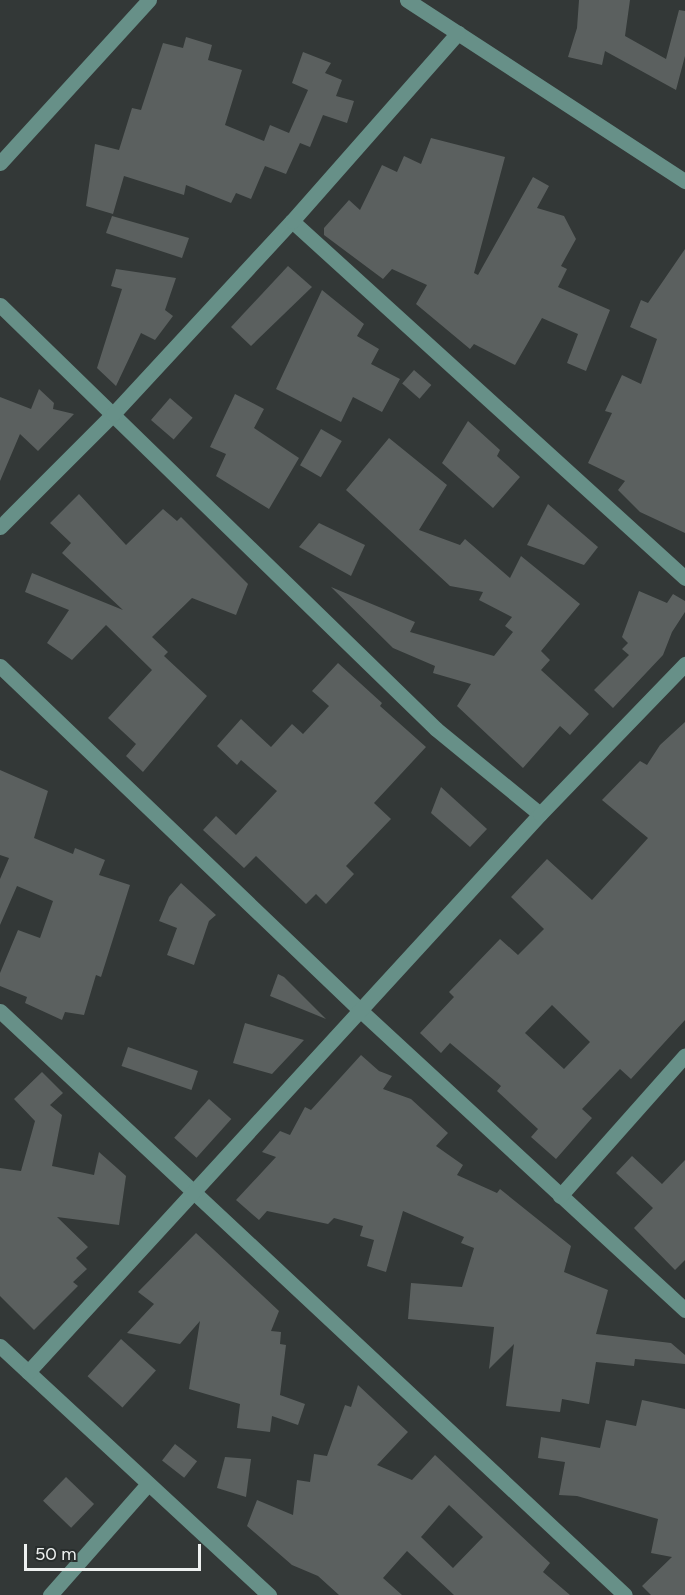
<!DOCTYPE html>
<style>
body{margin:0}
#map{position:relative;width:685px;height:1595px;overflow:hidden;background:#333837;font-family:Figtree,sans-serif}
div>[style]{position:absolute}
[style*='--x']{left:calc(var(--x)*1px);top:calc(var(--y)*1px);width:calc(var(--w)*1px);rotate:calc(var(--a)*1deg)}
.building>*{inset:0;background:#5b605f;transform-origin:0 0}
.minor>*{height:15px;margin:-7.5px;padding:0 7.5px;transform-origin:7.5px;border-radius:7.5px;background:#679088}
span{translate:-50% -50%;white-space:nowrap;text-align:center;line-height:1.15;-webkit-text-stroke:4.5px #292e2d;paint-order:stroke}
.scale{position:absolute;left:24px;top:1544px;width:177px;height:27px;box-sizing:border-box;border:3px solid #eef1f0;border-top:0;padding-left:8px;font-size:18px;line-height:21px;white-space:nowrap;color:#eef1f0;-webkit-text-stroke:4px #292e2d;paint-order:stroke}
</style>
<div id="map">
<div class="building">
<div style="clip-path:polygon(579px 0,630px 0,625px 36px,666px 59px,679px 10px,685px 11px,685px 56px,676px 90px,605px 51px,602px 65px,568px 57px,577px 28px)"></div>
<div style="clip-path:polygon(186px 37px,212px 45px,208px 60px,242px 70px,225px 125px,264px 141px,270px 125px,289px 133px,308px 90px,292px 83px,303px 52px,331px 63px,325px 73px,342px 80px,336px 96px,354px 101px,347px 123px,323px 115px,310px 147px,300px 143px,286px 174px,265px 166px,251px 199px,236px 193px,231px 203px,186px 185px,184px 195px,124px 176px,113px 214px,86px 206px,95px 144px,119px 150px,132px 108px,141px 110px,163px 43px,183px 48px)"></div>
<div style="clip-path:polygon(431px 138px,505px 157px,474px 273px,478px 275px,533px 177px,549px 186px,537px 208px,564px 216px,576px 239px,561px 266px,567px 269px,558px 287px,610px 310px,586px 371px,567px 363px,578px 334px,542px 318px,515px 365px,474px 344px,470px 349px,416px 304px,427px 285px,392px 269px,383px 279px,324px 235px,324px 228px,349px 200px,360px 210px,382px 165px,397px 172px,404px 156px,421px 164px)"></div>
<div style="clip-path:polygon(112px 216px,189px 238px,182px 258px,106px 233px)"></div>
<div style="clip-path:polygon(685px 249px,685px 533px,640px 512px,618px 490px,625px 481px,588px 463px,612px 413px,605px 411px,622px 375px,641px 384px,657px 339px,630px 327px,641px 300px,648px 303px)"></div>
<div style="clip-path:polygon(288px 266px,312px 287px,251px 346px,231px 327px)"></div>
<div style="clip-path:polygon(116px 269px,176px 278px,165px 310px,173px 316px,155px 340px,141px 333px,116px 386px,97px 368px,122px 289px,111px 286px)"></div>
<div style="clip-path:polygon(322px 290px,364px 324px,357px 336px,379px 349px,371px 364px,400px 379px,382px 412px,353px 397px,341px 422px,276px 389px)"></div>
<div style="left:414px;top:370px;width:23px;height:18px;rotate:41deg"></div>
<div style="clip-path:polygon(39px 389px,54px 403px,53px 409px,74px 414px,38px 451px,20px 434px,0 481px,0 397px,31px 409px)"></div>
<div style="clip-path:polygon(235px 394px,264px 409px,254px 428px,299px 458px,269px 509px,216px 476px,226px 454px,210px 447px)"></div>
<div style="left:170px;top:398px;width:30px;height:29px;rotate:41deg"></div>
<div style="clip-path:polygon(468px 421px,500px 450px,497px 456px,520px 477px,493px 508px,442px 463px)"></div>
<div style="left:321px;top:429px;width:24px;height:42px;rotate:30deg"></div>
<div style="clip-path:polygon(389px 438px,447px 485px,419px 530px,460px 545px,465px 539px,510px 578px,521px 556px,580px 604px,541px 651px,550px 660px,541px 670px,589px 714px,570px 735px,560px 726px,523px 768px,457px 706px,471px 684px,433px 673px,435px 666px,393px 648px,331px 587px,415px 622px,410px 632px,494px 656px,513px 632px,505px 626px,512px 617px,479px 600px,483px 592px,450px 586px,346px 490px)"></div>
<div style="clip-path:polygon(79px 494px,126px 545px,163px 509px,177px 521px,181px 517px,248px 584px,236px 615px,192px 598px,152px 637px,168px 652px,164px 656px,207px 696px,143px 772px,126px 756px,136px 744px,108px 718px,152px 670px,106px 625px,72px 660px,47px 643px,69px 610px,25px 592px,32px 573px,123px 610px,62px 553px,71px 543px,50px 523px)"></div>
<div style="clip-path:polygon(548px 504px,598px 547px,584px 565px,527px 545px)"></div>
<div style="clip-path:polygon(319px 523px,365px 545px,351px 576px,299px 547px)"></div>
<div style="clip-path:polygon(639px 591px,667px 603px,673px 594px,685px 601px,685px 612px,672px 632px,663px 655px,613px 708px,594px 690px,629px 655px,622px 649px,628px 643px,622px 637px)"></div>
<div style="clip-path:polygon(338px 663px,382px 703px,380px 706px,426px 747px,374px 803px,391px 819px,346px 866px,354px 874px,326px 904px,316px 894px,306px 904px,256px 856px,244px 868px,203px 830px,216px 816px,236px 835px,277px 791px,241px 760px,237px 765px,217px 746px,241px 719px,271px 747px,292px 724px,303px 734px,329px 706px,312px 691px)"></div>
<div style="clip-path:polygon(evenodd,685px 722px,685px 1020px,631px 1079px,620px 1069px,582px 1109px,592px 1118px,556px 1159px,531px 1137px,538px 1129px,497px 1091px,501px 1086px,450px 1043px,441px 1053px,420px 1033px,454px 997px,449px 992px,500px 939px,518px 955px,544px 929px,511px 897px,547px 859px,592px 900px,648px 838px,602px 800px,640px 761px,647px 765px,660px 745px,685px 722px,552px 1005px,590px 1042px,564px 1069px,525px 1033px,552px 1005px)"></div>
<div style="clip-path:polygon(0 770px,48px 791px,34px 838px,73px 854px,75px 848px,105px 860px,99px 875px,130px 885px,101px 977px,96px 975px,84px 1015px,65px 1012px,62px 1020px,25px 1003px,27px 997px,0 986px,0 973px,18px 930px,40px 938px,53px 901px,17px 886px,0 925px,0 879px,9px 858px,0 855px)"></div>
<div style="clip-path:polygon(441px 787px,487px 829px,470px 847px,431px 813px)"></div>
<div style="clip-path:polygon(181px 883px,216px 915px,209px 921px,194px 965px,167px 955px,177px 928px,159px 921px,169px 897px)"></div>
<div style="clip-path:polygon(278px 974px,284px 977px,326px 1019px,270px 996px)"></div>
<div style="clip-path:polygon(245px 1023px,269px 1030px,304px 1040px,272px 1074px,233px 1063px)"></div>
<div style="left:128px;top:1047px;width:74px;height:20px;rotate:19deg"></div>
<div style="clip-path:polygon(361px 1055px,379px 1071px,392px 1076px,383px 1089px,411px 1099px,448px 1133px,436px 1146px,463px 1165px,457px 1175px,497px 1193px,500px 1189px,571px 1246px,564px 1272px,608px 1290px,596px 1334px,671px 1343px,685px 1355px,685px 1364px,635px 1359px,634px 1366px,596px 1362px,589px 1404px,562px 1399px,560px 1412px,506px 1406px,514px 1344px,489px 1369px,494px 1327px,408px 1319px,411px 1283px,462px 1287px,474px 1248px,461px 1243px,464px 1237px,403px 1211px,386px 1272px,367px 1266px,374px 1240px,360px 1236px,363px 1226px,334px 1218px,328px 1224px,267px 1211px,259px 1220px,236px 1200px,276px 1157px,262px 1152px,280px 1131px,290px 1135px,305px 1107px,311px 1110px)"></div>
<div style="clip-path:polygon(42px 1072px,63px 1093px,50px 1105px,62px 1115px,52px 1166px,94px 1175px,99px 1152px,126px 1176px,119px 1225px,57px 1217px,88px 1247px,76px 1258px,87px 1269px,73px 1282px,78px 1286px,34px 1330px,0 1296px,0 1168px,21px 1171px,35px 1121px,14px 1099px)"></div>
<div style="left:209px;top:1099px;width:30px;height:52px;rotate:42deg"></div>
<div style="clip-path:polygon(632px 1156px,662px 1184px,685px 1160px,685px 1260px,675px 1270px,634px 1228px,653px 1208px,616px 1173px)"></div>
<div style="clip-path:polygon(196px 1233px,279px 1311px,271px 1331px,281px 1332px,280px 1344px,286px 1345px,280px 1395px,305px 1404px,298px 1425px,272px 1416px,270px 1432px,237px 1428px,240px 1404px,189px 1389px,200px 1321px,180px 1344px,127px 1333px,154px 1304px,138px 1292px)"></div>
<div style="left:121px;top:1339px;width:47px;height:50px;rotate:42deg"></div>
<div style="clip-path:polygon(evenodd,358px 1385px,408px 1432px,377px 1465px,412px 1480px,435px 1455px,550px 1563px,543px 1572px,570px 1595px,454px 1595px,407px 1551px,383px 1578px,402px 1595px,339px 1595px,318px 1576px,292px 1565px,247px 1526px,257px 1500px,293px 1515px,297px 1480px,310px 1482px,314px 1454px,327px 1456px,345px 1405px,351px 1407px,358px 1385px,449px 1505px,483px 1537px,453px 1568px,421px 1537px,449px 1505px)"></div>
<div style="clip-path:polygon(642px 1400px,685px 1409px,685px 1595px,651px 1595px,642px 1586px,672px 1557px,651px 1553px,658px 1519px,577px 1496px,559px 1495px,565px 1462px,538px 1458px,541px 1437px,600px 1448px,606px 1420px,636px 1426px)"></div>
<div style="left:175px;top:1444px;width:28px;height:21px;rotate:38deg"></div>
<div style="clip-path:polygon(225px 1457px,251px 1459px,246px 1497px,217px 1488px)"></div>
<div style="left:66px;top:1477px;width:39px;height:33px;rotate:44deg"></div>
</div>
<div class="minor">
<div style="--x:407;--y:0;--w:332;--a:33.1"></div>
<div style="--x:0;--y:163;--w:221;--a:-47.6"></div>
<div style="--x:292;--y:221;--w:531;--a:42.25"></div>
<div style="--x:0;--y:305;--w:608;--a:44.2"></div>
<div style="--x:436;--y:729;--w:134;--a:39.3"></div>
<div style="--x:0;--y:527;--w:160;--a:-45"></div>
<div style="--x:113;--y:414;--w:263;--a:-47.2"></div>
<div style="--x:292;--y:221;--w:251;--a:-48.6"></div>
<div style="--x:0;--y:666;--w:499;--a:43.7"></div>
<div style="--x:361;--y:1011;--w:441;--a:42.7"></div>
<div style="--x:0;--y:1011;--w:855;--a:43.06"></div>
<div style="--x:560;--y:1196;--w:188;--a:-48.4"></div>
<div style="--x:0;--y:1346;--w:367;--a:42.8"></div>
<div style="--x:28;--y:1372;--w:757;--a:-47.46"></div>
<div style="--x:540;--y:814;--w:209;--a:-46"></div>
<div style="--x:50;--y:1595;--w:148;--a:-48.6"></div>
</div>
<div class="scale">50 m</div>
</div>
